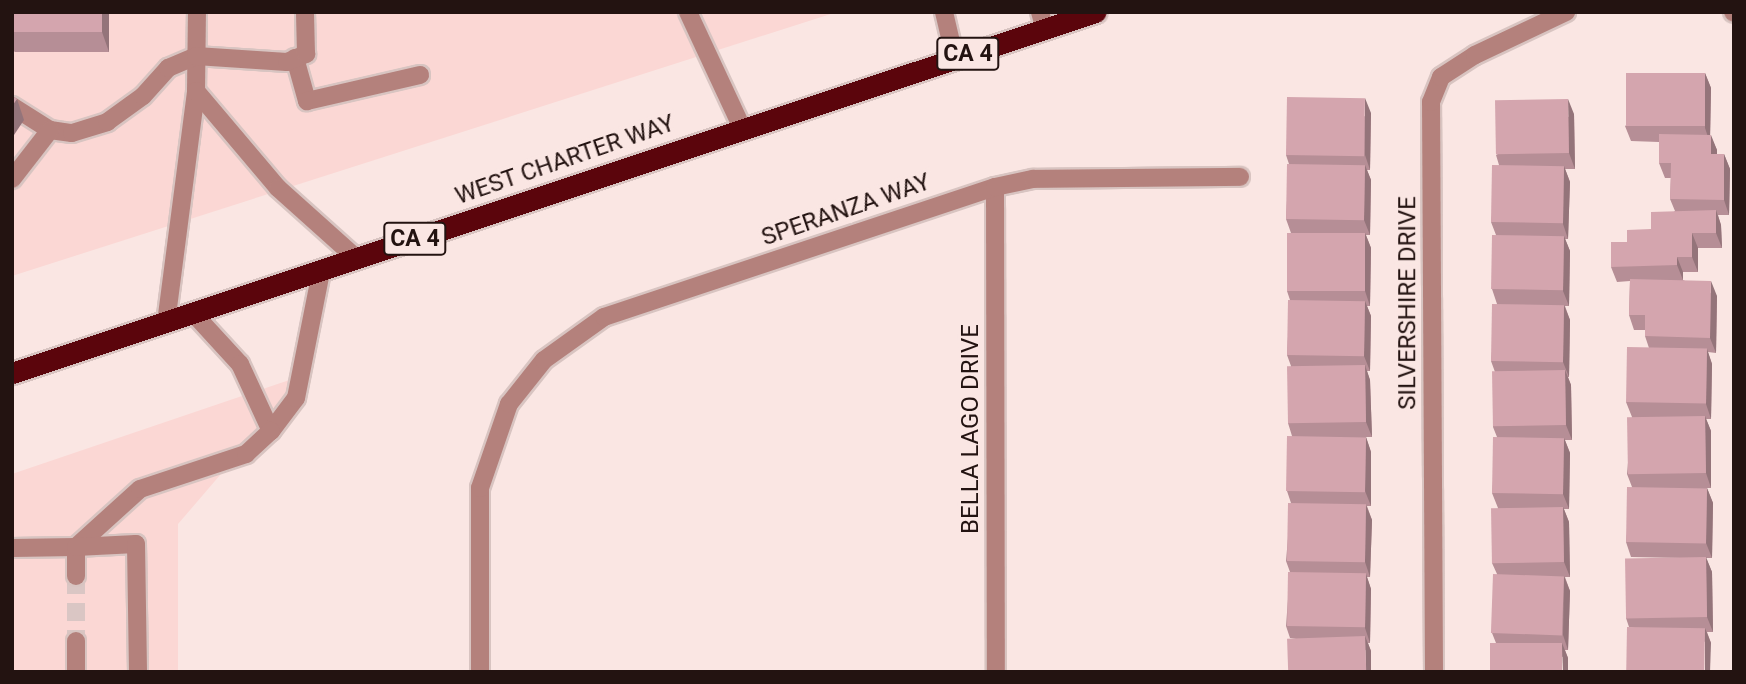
<!DOCTYPE html>
<style>
body{margin:0}
#map{position:relative;width:1746px;height:684px;overflow:hidden;background:#fae6e3;font-family:Roboto,sans-serif}
div>[style]{position:absolute}
[style*='--x']{left:calc(var(--x)*1px);top:calc(var(--y)*1px);width:calc(var(--w)*1px);rotate:calc(var(--a)*1deg)}
.built>*{inset:0;background:#fbd7d4}
.minor-tunnel>*{height:18px;margin-top:-9px;transform-origin:0;background:repeating-linear-gradient(90deg,#dac6c4 0 18px,transparent 0 27px)}
.roads{filter:drop-shadow(2px 0 #d8c4c1) drop-shadow(-2px 0 #d8c4c1) drop-shadow(0 2px #d8c4c1) drop-shadow(0 -2px #d8c4c1)}
.minor>*{height:18px;margin:-9px;padding:0 9px;transform-origin:9px;border-radius:9px;background:#b4817c}
.highway>*{height:21px;margin:-10.5px;padding:0 10.5px;transform-origin:10.5px;border-radius:10.5px;background:#5b050c}
.wall>*{inset:0;background:#b68e96}
.shaded-wall>*{inset:0;background:#94747a}
.building>*{inset:0;background:#d4a5ae;transform-origin:0 0}
span{translate:-50% -50%;white-space:nowrap;text-align:center;line-height:1.15;-webkit-text-stroke:7px #fae6e3;paint-order:stroke}
.shield-label span{padding:2px 5px;background:#fae6e3;border:2px solid;border-radius:5px;-webkit-text-stroke-width:0}
.shield-label{font-size:23px;color:#231311;font-weight:700}
.street-label{font-size:24px;color:#231311}
.frame{position:absolute;inset:0;border:14px solid #231311;pointer-events:none}
</style>
<div id="map">
<div class="built">
<div style="clip-path:polygon(12px 12px,837px 12px,12px 276px)"></div>
<div style="clip-path:polygon(307px 374px,178px 524px,178px 672px,12px 672px,12px 474px)"></div>
</div>
<div class="minor-tunnel">
<div style="--x:76;--y:576;--w:65;--a:90"></div>
</div>
<div class="roads">
<div class="minor">
<div style="--x:688;--y:12;--w:128;--a:65"></div>
<div style="--x:944;--y:12;--w:48;--a:76.8"></div>
<div style="--x:1040;--y:12;--w:18;--a:74"></div>
<div style="--x:1733;--y:12;--w:1;--a:45"></div>
<div style="--x:295;--y:58;--w:45;--a:74.4"></div>
<div style="--x:307;--y:101;--w:116;--a:-13"></div>
<div style="--x:196;--y:91;--w:79;--a:-89.3"></div>
<div style="--x:12;--y:106;--w:45;--a:32.3"></div>
<div style="--x:50;--y:130;--w:22;--a:8"></div>
<div style="--x:72;--y:133;--w:37;--a:-17"></div>
<div style="--x:107;--y:122;--w:44;--a:-35.8"></div>
<div style="--x:143;--y:96;--w:38;--a:-48"></div>
<div style="--x:168;--y:68;--w:30;--a:-23"></div>
<div style="--x:196;--y:56;--w:91;--a:3.8"></div>
<div style="--x:287;--y:62;--w:21;--a:-23"></div>
<div style="--x:306;--y:54;--w:42;--a:-91.4"></div>
<div style="--x:12;--y:179;--w:62;--a:-52.2"></div>
<div style="--x:995;--y:187;--w:485;--a:89.9"></div>
<div style="--x:194;--y:314;--w:68;--a:47.4"></div>
<div style="--x:240;--y:364;--w:74;--a:65.2"></div>
<div style="--x:271;--y:431;--w:41;--a:-52.9"></div>
<div style="--x:296;--y:398;--w:128;--a:-78.8"></div>
<div style="--x:166;--y:323;--w:234;--a:-82.6"></div>
<div style="--x:196;--y:91;--w:127;--a:49.8"></div>
<div style="--x:278;--y:188;--w:106;--a:41.9"></div>
<div style="--x:12;--y:548;--w:64;--a:-0.9"></div>
<div style="--x:76;--y:547;--w:86;--a:-42.2"></div>
<div style="--x:140;--y:489;--w:112;--a:-18.3"></div>
<div style="--x:246;--y:454;--w:34;--a:-43"></div>
<div style="--x:76;--y:576;--w:29;--a:-90"></div>
<div style="--x:76;--y:547;--w:60;--a:-2.9"></div>
<div style="--x:136;--y:544;--w:128;--a:89.1"></div>
<div style="--x:76;--y:641;--w:31;--a:90"></div>
<div style="--x:480;--y:672;--w:184;--a:-90"></div>
<div style="--x:480;--y:488;--w:89;--a:-71"></div>
<div style="--x:509;--y:404;--w:56;--a:-51.5"></div>
<div style="--x:544;--y:360;--w:74;--a:-35.6"></div>
<div style="--x:604;--y:317;--w:412;--a:-18.4"></div>
<div style="--x:995;--y:187;--w:39;--a:-12"></div>
<div style="--x:1033;--y:179;--w:207;--a:-0.6"></div>
<div style="--x:1434;--y:672;--w:570;--a:-90.3"></div>
<div style="--x:1431;--y:102;--w:27;--a:-68"></div>
<div style="--x:1441;--y:77;--w:40;--a:-32.9"></div>
<div style="--x:1475;--y:55;--w:101;--a:-25.3"></div>
</div>
<div class="highway">
<div style="--x:12;--y:373;--w:1142;--a:-18.43"></div>
</div>
</div>
<div class="wall">
<div style="clip-path:polygon(12px 12px,109px 12px,109px 52px,15px 52px,12px 50px)"></div>
<div style="clip-path:polygon(1705px 73px,1711px 88px,1710px 135px,1717px 150px,1717px 154px,1724px 154px,1730px 169px,1729px 215px,1718px 215px,1721px 225px,1722px 248px,1698px 248px,1698px 272px,1683px 272px,1683px 280px,1717px 296px,1716px 353px,1708px 352px,1712px 364px,1711px 419px,1706px 419px,1711px 431px,1711px 488px,1707px 488px,1713px 503px,1712px 558px,1706px 558px,1712px 572px,1713px 632px,1707px 632px,1711px 643px,1629px 627px,1626px 618px,1681px 558px,1631px 557px,1626px 542px,1632px 487px,1627px 474px,1632px 417px,1626px 402px,1649px 348px,1645px 336px,1645px 330px,1634px 330px,1629px 315px,1630px 281px,1617px 282px,1611px 267px,1627px 242px,1651px 229px,1675px 211px,1670px 199px,1671px 178px,1665px 178px,1659px 163px,1659px 142px,1631px 141px,1625px 126px)"></div>
<div style="clip-path:polygon(1371px 113px,1370px 170px,1367px 170px,1371px 180px,1370px 235px,1366px 235px,1371px 248px,1370px 306px,1367px 306px,1371px 316px,1370px 371px,1367px 371px,1370px 380px,1372px 437px,1366px 437px,1371px 452px,1371px 506px,1367px 506px,1372px 520px,1370px 577px,1367px 577px,1371px 589px,1370px 643px,1368px 643px,1371px 651px,1290px 638px,1286px 626px,1290px 572px,1286px 561px,1291px 503px,1287px 491px,1292px 436px,1288px 423px,1291px 366px,1287px 355px,1290px 300px,1287px 291px,1291px 233px,1286px 219px,1289px 164px,1286px 155px)"></div>
<div style="clip-path:polygon(1574px 114px,1575px 169px,1565px 169px,1570px 182px,1568px 239px,1565px 239px,1570px 251px,1569px 306px,1565px 306px,1570px 320px,1569px 377px,1568px 377px,1571px 385px,1572px 440px,1565px 440px,1570px 453px,1569px 509px,1564px 509px,1569px 522px,1570px 577px,1565px 577px,1570px 591px,1568px 650px,1565px 650px,1568px 658px,1496px 643px,1492px 633px,1497px 574px,1492px 563px,1498px 508px,1492px 493px,1497px 437px,1493px 427px,1495px 372px,1491px 361px,1497px 304px,1492px 289px,1496px 235px,1491px 222px,1499px 165px,1496px 155px)"></div>
</div>
<div class="shaded-wall">
<div style="clip-path:polygon(102px 12px,109px 12px,109px 52px,102px 32px)"></div>
<div style="clip-path:polygon(1705px 73px,1711px 88px,1710px 143px,1705px 128px)"></div>
<div style="clip-path:polygon(1365px 98px,1371px 113px,1370px 170px,1365px 155px)"></div>
<div style="clip-path:polygon(17px 99px,24px 120px,12px 138px,12px 106px)"></div>
<div style="clip-path:polygon(1568px 99px,1574px 114px,1575px 169px,1569px 153px)"></div>
<div style="clip-path:polygon(1711px 135px,1717px 150px,1717px 169px,1711px 154px)"></div>
<div style="clip-path:polygon(1724px 154px,1730px 169px,1729px 215px,1724px 200px)"></div>
<div style="clip-path:polygon(1365px 165px,1371px 180px,1370px 235px,1364px 220px)"></div>
<div style="clip-path:polygon(1564px 166px,1570px 182px,1568px 239px,1563px 224px)"></div>
<div style="clip-path:polygon(1716px 210px,1721px 225px,1722px 248px,1716px 233px)"></div>
<div style="clip-path:polygon(1365px 233px,1371px 248px,1370px 306px,1365px 291px)"></div>
<div style="clip-path:polygon(1692px 233px,1698px 248px,1698px 272px,1692px 257px)"></div>
<div style="clip-path:polygon(1564px 236px,1570px 251px,1569px 306px,1563px 291px)"></div>
<div style="clip-path:polygon(1677px 257px,1683px 272px,1683px 280px,1677px 265px)"></div>
<div style="clip-path:polygon(1711px 281px,1717px 296px,1716px 353px,1710px 338px)"></div>
<div style="clip-path:polygon(1365px 301px,1371px 316px,1370px 371px,1364px 356px)"></div>
<div style="clip-path:polygon(1564px 305px,1570px 320px,1569px 377px,1563px 362px)"></div>
<div style="clip-path:polygon(1707px 349px,1712px 364px,1711px 419px,1706px 404px)"></div>
<div style="clip-path:polygon(1365px 365px,1370px 380px,1372px 437px,1366px 422px)"></div>
<div style="clip-path:polygon(1565px 370px,1571px 385px,1572px 440px,1566px 425px)"></div>
<div style="clip-path:polygon(1705px 416px,1711px 431px,1711px 488px,1706px 473px)"></div>
<div style="clip-path:polygon(1366px 437px,1371px 452px,1371px 506px,1365px 491px)"></div>
<div style="clip-path:polygon(1564px 438px,1570px 453px,1569px 509px,1563px 494px)"></div>
<div style="clip-path:polygon(1707px 488px,1713px 503px,1712px 558px,1706px 543px)"></div>
<div style="clip-path:polygon(1366px 505px,1372px 520px,1370px 577px,1365px 562px)"></div>
<div style="clip-path:polygon(1563px 507px,1569px 522px,1570px 577px,1564px 562px)"></div>
<div style="clip-path:polygon(1706px 557px,1712px 572px,1713px 632px,1707px 617px)"></div>
<div style="clip-path:polygon(1366px 574px,1371px 589px,1370px 643px,1365px 628px)"></div>
<div style="clip-path:polygon(1564px 576px,1570px 591px,1568px 650px,1563px 635px)"></div>
<div style="clip-path:polygon(1705px 628px,1711px 643px,1710px 672px,1705px 672px)"></div>
<div style="clip-path:polygon(1365px 636px,1371px 651px,1371px 672px,1366px 672px)"></div>
<div style="clip-path:polygon(1562px 643px,1568px 658px,1568px 672px,1563px 672px)"></div>
</div>
<div class="building">
<div style="left:12px;top:12px;width:90px;height:20px"></div>
<div style="left:1626px;top:73px;width:79px;height:53px"></div>
<div style="clip-path:polygon(12px 96px,17px 99px,12px 106px)"></div>
<div style="left:1287px;top:97px;width:78px;height:58px;rotate:1deg"></div>
<div style="left:1568px;top:99px;width:54px;height:73px;rotate:89deg"></div>
<div style="clip-path:polygon(1659px 134px,1711px 135px,1711px 154px,1724px 154px,1724px 200px,1670px 199px,1671px 163px,1659px 163px)"></div>
<div style="left:1287px;top:164px;width:78px;height:55px;rotate:1deg"></div>
<div style="left:1492px;top:165px;width:72px;height:57px;rotate:1deg"></div>
<div style="clip-path:polygon(1716px 210px,1716px 233px,1692px 233px,1692px 257px,1677px 257px,1677px 265px,1611px 267px,1611px 242px,1627px 242px,1627px 230px,1651px 229px,1651px 212px)"></div>
<div style="left:1287px;top:233px;width:78px;height:58px"></div>
<div style="left:1492px;top:235px;width:72px;height:54px;rotate:1deg"></div>
<div style="clip-path:polygon(1630px 279px,1711px 281px,1710px 338px,1645px 336px,1645px 315px,1629px 315px)"></div>
<div style="left:1288px;top:300px;width:77px;height:55px;rotate:1deg"></div>
<div style="left:1492px;top:304px;width:72px;height:57px;rotate:1deg"></div>
<div style="left:1627px;top:347px;width:80px;height:55px;rotate:1deg"></div>
<div style="left:1365px;top:365px;width:57px;height:78px;rotate:89deg"></div>
<div style="left:1565px;top:370px;width:55px;height:73px;rotate:89deg"></div>
<div style="left:1705px;top:416px;width:57px;height:78px;rotate:89deg"></div>
<div style="left:1287px;top:436px;width:79px;height:55px;rotate:1deg"></div>
<div style="left:1493px;top:437px;width:71px;height:56px;rotate:1deg"></div>
<div style="left:1627px;top:487px;width:80px;height:55px;rotate:1deg"></div>
<div style="left:1288px;top:503px;width:78px;height:58px;rotate:1deg"></div>
<div style="left:1563px;top:507px;width:55px;height:72px;rotate:89deg"></div>
<div style="left:1706px;top:557px;width:60px;height:81px;rotate:89deg"></div>
<div style="left:1288px;top:572px;width:78px;height:54px;rotate:1deg"></div>
<div style="left:1493px;top:574px;width:71px;height:59px;rotate:2deg"></div>
<div style="left:1627px;top:627px;width:78px;height:45px;rotate:1deg"></div>
<div style="left:1365px;top:636px;width:36px;height:78px;rotate:88deg"></div>
<div style="left:1490px;top:643px;width:72px;height:29px"></div>
</div>
<div class="shield-label">
<span style="left:968px;top:54px">CA 4</span>
<span style="left:415px;top:239px">CA 4</span>
</div>
<div class="street-label">
<span style="left:565px;top:160px;rotate:-19deg">WEST CHARTER WAY</span>
<span style="left:846px;top:210px;rotate:-19deg">SPERANZA WAY</span>
<span style="left:1408px;top:303px;rotate:-90deg">SILVERSHIRE DRIVE</span>
<span style="left:971px;top:429px;rotate:-90deg">BELLA LAGO DRIVE</span>
</div>
<div class="frame"></div>
</div>
